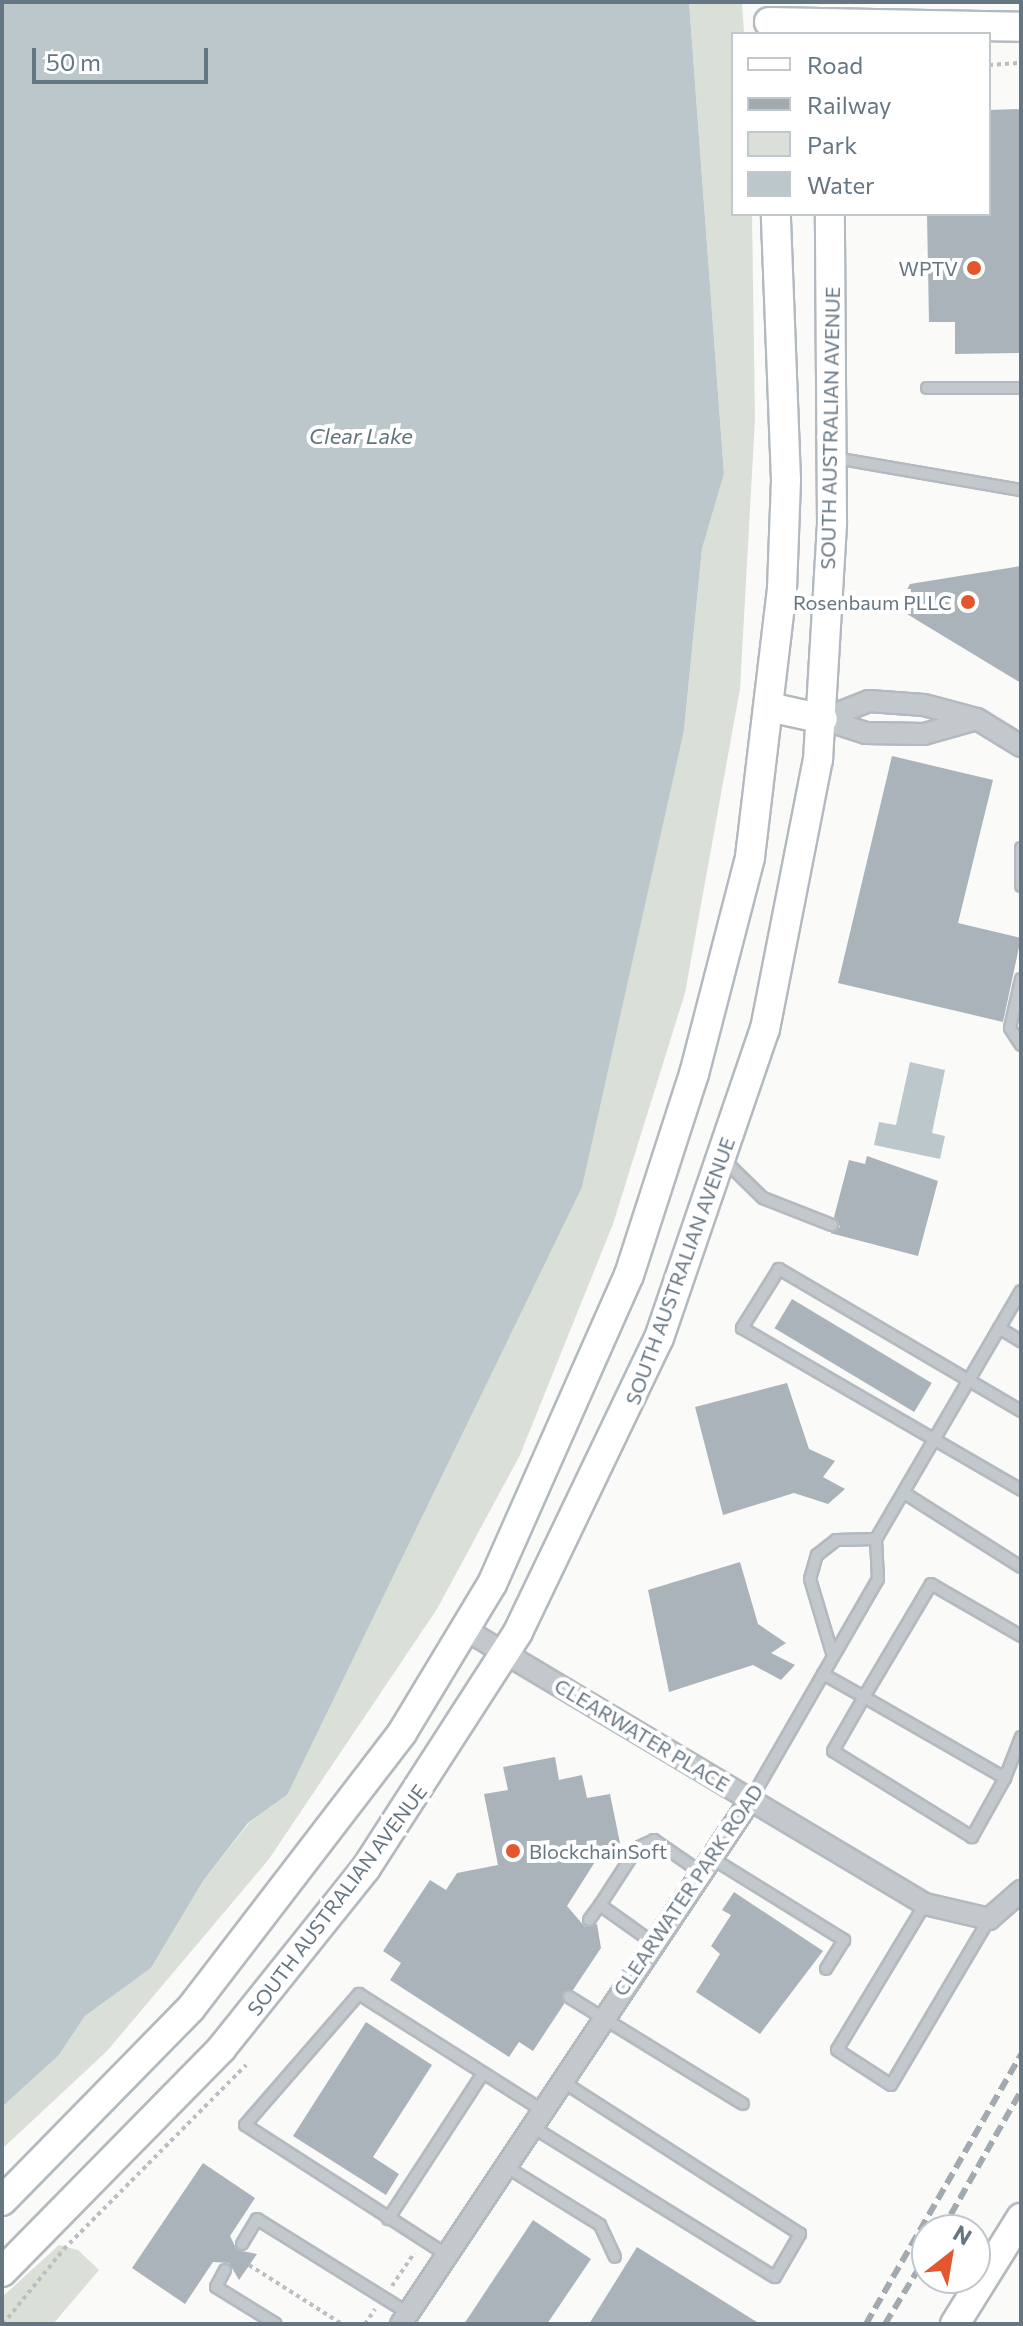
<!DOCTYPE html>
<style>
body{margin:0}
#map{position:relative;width:1023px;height:2326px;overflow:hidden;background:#fafaf8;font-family:Commissioner,sans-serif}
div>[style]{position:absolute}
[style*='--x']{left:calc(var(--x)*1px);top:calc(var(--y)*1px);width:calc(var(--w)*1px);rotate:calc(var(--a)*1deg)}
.green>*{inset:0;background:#dadfd7}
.water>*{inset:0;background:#bbc7cb}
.building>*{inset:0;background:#aab3b9;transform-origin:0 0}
.path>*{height:4px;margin-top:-2px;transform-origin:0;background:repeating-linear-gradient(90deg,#bbbfc2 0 4px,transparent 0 8px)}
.roads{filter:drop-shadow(2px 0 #b3babf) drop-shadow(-2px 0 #b3babf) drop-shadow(0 2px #b3babf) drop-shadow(0 -2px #b3babf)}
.lane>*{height:10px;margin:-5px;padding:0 5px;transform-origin:5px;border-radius:5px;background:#c3c8cc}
.street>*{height:20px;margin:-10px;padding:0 10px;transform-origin:10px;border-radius:10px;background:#c3c8cc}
.secondary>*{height:28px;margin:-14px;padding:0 14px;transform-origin:14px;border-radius:14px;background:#fff}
.rail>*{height:6px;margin-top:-3px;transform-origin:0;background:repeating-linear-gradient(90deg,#a2aab0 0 12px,transparent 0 18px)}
.dots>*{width:22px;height:22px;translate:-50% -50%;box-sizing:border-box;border:4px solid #fff;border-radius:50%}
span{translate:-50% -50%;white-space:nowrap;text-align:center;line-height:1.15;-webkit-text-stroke:8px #fff;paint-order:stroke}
.poi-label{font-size:20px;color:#657683}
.right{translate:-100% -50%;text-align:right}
.left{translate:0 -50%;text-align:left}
.street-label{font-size:20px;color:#657683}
.water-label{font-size:22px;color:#60757c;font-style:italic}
.frame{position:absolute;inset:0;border:4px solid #657683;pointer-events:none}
.legend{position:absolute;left:731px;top:32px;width:260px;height:184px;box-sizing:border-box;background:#fff;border:2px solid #c1c8cd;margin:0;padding:10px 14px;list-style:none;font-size:24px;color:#657683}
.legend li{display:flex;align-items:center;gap:16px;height:40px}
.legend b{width:40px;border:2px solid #c1c8cd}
.north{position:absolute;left:911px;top:2214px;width:80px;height:80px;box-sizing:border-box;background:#fff;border:2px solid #c1c8cd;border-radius:50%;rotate:31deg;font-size:22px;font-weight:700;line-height:32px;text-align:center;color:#657683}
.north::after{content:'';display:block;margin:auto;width:28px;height:36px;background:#e4572e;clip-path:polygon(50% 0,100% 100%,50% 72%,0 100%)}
.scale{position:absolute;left:32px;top:48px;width:176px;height:36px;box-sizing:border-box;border:4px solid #657683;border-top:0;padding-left:10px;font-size:24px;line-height:28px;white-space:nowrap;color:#657683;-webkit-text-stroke:6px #fff;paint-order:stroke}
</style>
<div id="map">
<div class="green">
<div style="clip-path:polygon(689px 2px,742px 2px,744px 34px,733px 34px,733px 214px,752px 214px,755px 419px,740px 689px,685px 993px,613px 1224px,520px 1455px,437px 1609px,269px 1859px,107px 2051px,2px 2149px,2px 2107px,59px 2055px,85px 2016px,151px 1968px,203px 1881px,249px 1823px,287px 1795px,684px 730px,702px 549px,724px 474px)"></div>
<div style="clip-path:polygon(59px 2245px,78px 2250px,99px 2270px,53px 2324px,2px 2324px,2px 2297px)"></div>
</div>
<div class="water">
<div style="clip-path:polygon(2px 2px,689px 2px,724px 474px,702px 549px,684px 730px,582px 1187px,287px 1795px,248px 1823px,203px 1881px,151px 1968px,85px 2016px,59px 2055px,2px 2107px)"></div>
<div style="clip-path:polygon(910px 1062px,945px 1070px,932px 1133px,945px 1136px,940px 1159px,874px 1145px,879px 1122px,896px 1125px)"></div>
</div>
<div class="building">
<div style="clip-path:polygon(1021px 109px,1021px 353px,955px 354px,955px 322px,929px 322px,927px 214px,989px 214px,989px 110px)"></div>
<div style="clip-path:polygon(1021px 566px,1021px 683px,897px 608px,910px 584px)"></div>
<div style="clip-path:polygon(892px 756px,993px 780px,958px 923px,1021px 938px,1003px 1022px,838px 983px)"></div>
<div style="clip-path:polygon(867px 1156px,938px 1181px,918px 1256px,830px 1233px,840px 1227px,834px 1217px,849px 1160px,865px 1164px)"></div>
<div style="left:792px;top:1299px;width:163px;height:34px;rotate:31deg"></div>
<div style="clip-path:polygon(787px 1383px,809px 1449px,835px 1461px,823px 1477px,845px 1489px,828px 1504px,794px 1493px,723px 1515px,695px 1407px)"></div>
<div style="clip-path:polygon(740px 1562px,758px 1624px,786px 1643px,771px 1653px,795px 1665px,781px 1680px,753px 1665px,669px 1692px,648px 1590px)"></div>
<div style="clip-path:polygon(555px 1757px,559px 1780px,582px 1775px,587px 1798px,610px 1794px,620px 1843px,605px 1846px,567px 1906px,585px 1927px,597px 1924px,601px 1948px,573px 1990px,563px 1992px,564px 2004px,533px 2051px,519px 2042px,509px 2057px,390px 1980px,401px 1963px,383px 1951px,430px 1880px,446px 1890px,457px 1873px,498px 1865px,484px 1794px,508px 1790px,503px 1767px)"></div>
<div style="clip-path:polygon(734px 1892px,823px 1951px,760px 2034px,696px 1992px,720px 1954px,711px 1946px,731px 1915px,722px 1910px)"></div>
<div style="clip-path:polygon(366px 2022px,432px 2065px,373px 2157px,399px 2174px,386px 2195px,293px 2136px)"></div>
<div style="clip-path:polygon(203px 2163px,255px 2198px,230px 2236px,237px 2250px,257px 2254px,239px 2280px,229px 2263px,213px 2262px,185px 2304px,132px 2268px)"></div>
<div style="clip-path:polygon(533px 2220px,591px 2259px,547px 2324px,464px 2324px)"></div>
<div style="clip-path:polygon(637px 2247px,760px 2324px,589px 2324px)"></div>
</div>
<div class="path">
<div style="--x:989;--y:65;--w:32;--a:-4"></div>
<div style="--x:249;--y:2265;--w:110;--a:32.4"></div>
<div style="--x:392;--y:2286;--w:40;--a:-56"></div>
<div style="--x:3;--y:2324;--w:97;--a:-50.9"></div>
<div style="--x:64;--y:2249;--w:259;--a:-45.3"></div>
<div style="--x:365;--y:2324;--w:18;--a:-56"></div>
</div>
<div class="roads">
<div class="lane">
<div style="--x:927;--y:388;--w:94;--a:0"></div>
<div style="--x:835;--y:458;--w:189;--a:9.8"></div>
<div style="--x:1021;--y:848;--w:38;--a:90"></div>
<div style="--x:1021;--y:979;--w:50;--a:102.7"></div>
<div style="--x:1010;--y:1028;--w:20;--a:57"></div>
<div style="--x:724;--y:1160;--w:54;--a:44.3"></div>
<div style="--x:763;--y:1198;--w:74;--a:21.4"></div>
<div style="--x:999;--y:1328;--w:26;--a:31"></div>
<div style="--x:1021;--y:1411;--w:281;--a:-149.6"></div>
<div style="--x:779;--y:1269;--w:70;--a:122.1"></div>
<div style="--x:742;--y:1328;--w:323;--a:30.1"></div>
<div style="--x:904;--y:1493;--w:138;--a:32.3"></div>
<div style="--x:833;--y:1656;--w:80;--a:-106.6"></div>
<div style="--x:810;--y:1579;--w:25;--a:-74"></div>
<div style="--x:817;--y:1555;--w:24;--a:-38"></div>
<div style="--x:836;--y:1540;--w:40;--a:-1.4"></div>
<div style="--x:823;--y:1674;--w:47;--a:29.3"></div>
<div style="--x:864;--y:1697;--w:163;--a:29.9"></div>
<div style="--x:1005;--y:1778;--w:68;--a:119.2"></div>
<div style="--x:972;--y:1837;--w:163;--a:-148.3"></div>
<div style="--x:833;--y:1751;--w:62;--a:-60.1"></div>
<div style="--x:864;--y:1697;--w:131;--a:-59.3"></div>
<div style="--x:931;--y:1584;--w:104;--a:30"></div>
<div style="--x:1005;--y:1778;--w:44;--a:-68.7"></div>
<div style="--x:751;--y:1799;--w:254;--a:-60"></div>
<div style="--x:878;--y:1579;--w:40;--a:-92.9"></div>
<div style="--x:876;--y:1539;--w:287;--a:-59.7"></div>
<div style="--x:710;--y:1857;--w:158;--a:31.8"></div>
<div style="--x:844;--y:1940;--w:34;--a:122"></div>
<div style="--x:925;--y:1904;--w:170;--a:121.1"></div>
<div style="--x:837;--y:2050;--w:64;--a:32.9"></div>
<div style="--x:891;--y:2085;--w:193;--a:-59.4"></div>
<div style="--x:589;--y:1920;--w:19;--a:-54"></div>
<div style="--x:652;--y:1942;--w:64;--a:-144.6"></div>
<div style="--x:600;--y:1905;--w:68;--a:-57"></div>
<div style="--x:637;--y:1848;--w:19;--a:-25"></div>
<div style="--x:654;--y:1840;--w:55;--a:34.6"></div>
<div style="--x:569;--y:1997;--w:204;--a:31.6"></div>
<div style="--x:531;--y:2126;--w:287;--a:31.8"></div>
<div style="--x:775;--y:2277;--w:50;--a:-59.8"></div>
<div style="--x:800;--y:2234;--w:283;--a:-147.3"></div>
<div style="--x:505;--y:2166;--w:112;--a:31.8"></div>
<div style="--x:600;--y:2225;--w:35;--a:65"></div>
<div style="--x:388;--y:2219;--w:174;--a:-56.9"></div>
<div style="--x:242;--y:2244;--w:29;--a:-59"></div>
<div style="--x:257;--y:2219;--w:178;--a:31.9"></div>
<div style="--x:447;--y:2255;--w:240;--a:-147.2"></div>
<div style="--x:245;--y:2125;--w:174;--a:-49"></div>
<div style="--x:359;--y:1994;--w:217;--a:32.4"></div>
<div style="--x:225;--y:2270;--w:19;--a:118"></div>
<div style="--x:216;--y:2287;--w:70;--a:31.7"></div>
</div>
<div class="street">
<div style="--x:823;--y:719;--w:49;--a:-21.4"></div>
<div style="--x:869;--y:701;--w:55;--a:4.2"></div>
<div style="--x:924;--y:705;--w:55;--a:14.8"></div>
<div style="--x:977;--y:719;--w:52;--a:31.5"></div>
<div style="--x:823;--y:719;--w:45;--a:18"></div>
<div style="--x:866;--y:733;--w:58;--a:1"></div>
<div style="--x:924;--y:734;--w:51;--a:-15.9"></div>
<div style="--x:466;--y:1630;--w:535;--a:30.84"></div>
<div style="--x:925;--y:1904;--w:66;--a:13.2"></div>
<div style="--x:989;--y:1919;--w:43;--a:-41.2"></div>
<div style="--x:401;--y:2324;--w:631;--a:-56.31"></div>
</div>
<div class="secondary">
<div style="--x:769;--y:22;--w:252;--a:1.1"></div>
<div style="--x:769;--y:707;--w:55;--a:12.5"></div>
<div style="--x:2;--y:2201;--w:270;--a:-45.6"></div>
<div style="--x:191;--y:2008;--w:347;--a:-52.5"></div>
<div style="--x:402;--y:1733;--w:174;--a:-58.9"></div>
<div style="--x:492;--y:1584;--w:338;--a:-66.1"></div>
<div style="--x:629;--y:1275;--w:211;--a:-72.1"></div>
<div style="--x:694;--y:1074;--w:224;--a:-75.5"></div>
<div style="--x:750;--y:857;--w:270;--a:-83.2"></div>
<div style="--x:782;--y:589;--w:109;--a:-87.9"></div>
<div style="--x:786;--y:480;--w:266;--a:-92.2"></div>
<div style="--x:2;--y:2272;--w:313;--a:-45.5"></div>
<div style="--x:221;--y:2049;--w:232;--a:-51.3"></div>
<div style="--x:366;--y:1868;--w:281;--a:-57.2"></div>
<div style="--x:518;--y:1632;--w:326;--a:-64.4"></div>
<div style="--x:659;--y:1338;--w:327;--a:-71.1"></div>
<div style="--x:765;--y:1029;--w:274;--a:-78.9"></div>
<div style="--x:818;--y:760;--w:238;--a:-86.6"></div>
<div style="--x:832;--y:522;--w:308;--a:-90.4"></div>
<div style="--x:955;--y:2324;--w:125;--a:-58.1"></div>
</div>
</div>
<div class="rail">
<div style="--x:942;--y:2230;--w:160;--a:-60.4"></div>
<div style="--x:866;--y:2324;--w:311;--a:-60.1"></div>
<div style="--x:885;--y:2324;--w:81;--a:-58.7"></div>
</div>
<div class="dots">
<div style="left:974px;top:268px;background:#e4572e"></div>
<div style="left:968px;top:602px;background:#e4572e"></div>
<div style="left:513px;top:1851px;background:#e4572e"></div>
</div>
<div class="poi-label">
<span class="right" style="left:958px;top:268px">WPTV</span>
<span class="right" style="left:952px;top:602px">Rosenbaum PLLC</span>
<span class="left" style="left:529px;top:1851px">BlockchainSoft</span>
</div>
<div class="street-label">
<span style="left:830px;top:428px;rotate:-89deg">SOUTH AUSTRALIAN AVENUE</span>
<span style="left:680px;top:1271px;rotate:-70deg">SOUTH AUSTRALIAN AVENUE</span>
<span style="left:642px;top:1735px;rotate:31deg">CLEARWATER PLACE</span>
<span style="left:688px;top:1890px;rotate:-56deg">CLEARWATER PARK ROAD</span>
<span style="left:337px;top:1900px;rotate:-53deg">SOUTH AUSTRALIAN AVENUE</span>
</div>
<div class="water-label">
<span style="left:361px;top:436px">Clear Lake</span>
</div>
<div class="frame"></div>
<ul class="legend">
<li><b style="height:10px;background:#fff"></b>Road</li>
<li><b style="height:10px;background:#a2aab0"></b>Railway</li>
<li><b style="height:22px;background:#dadfd7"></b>Park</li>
<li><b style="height:22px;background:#bbc7cb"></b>Water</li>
</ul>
<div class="north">N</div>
<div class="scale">50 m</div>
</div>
